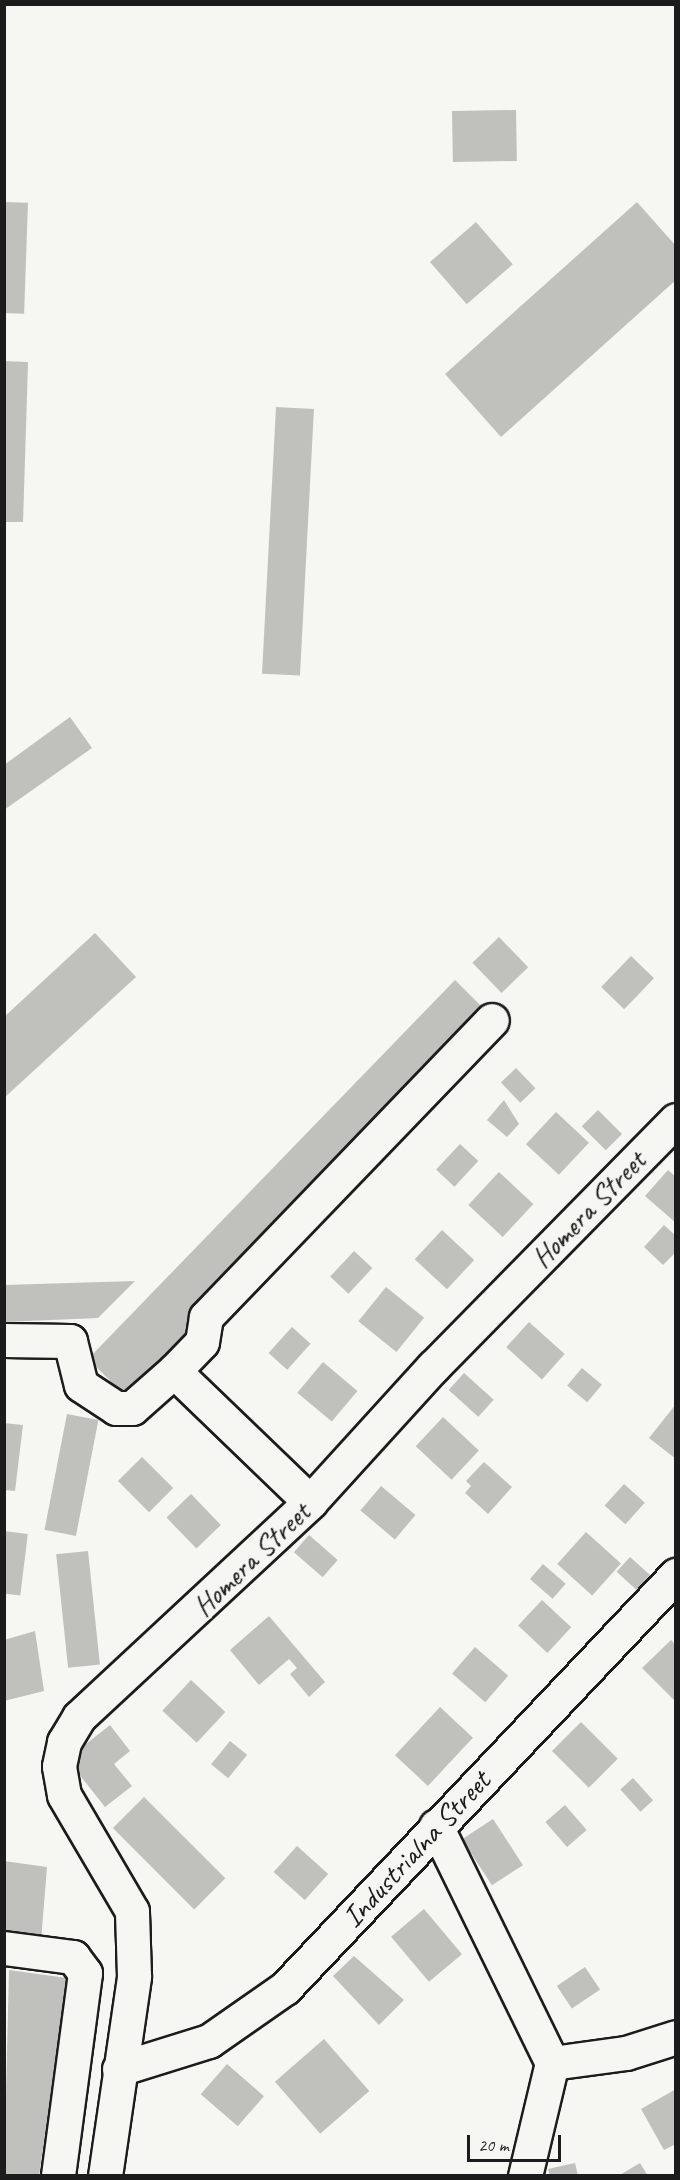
<!DOCTYPE html>
<style>
body{margin:0}
#map{position:relative;width:680px;height:2180px;overflow:hidden;background:#f6f6f2;font-family:Caveat,sans-serif}
div>[style]{position:absolute}
[style*='--x']{left:calc(var(--x)*1px);top:calc(var(--y)*1px);width:calc(var(--w)*1px);rotate:calc(var(--a)*1deg)}
.building>*{inset:0;background:#c0c0bd;transform-origin:0 0}
.roads{filter:drop-shadow(2px 0 #1c1c1c) drop-shadow(-2px 0 #1c1c1c) drop-shadow(0 2px #1c1c1c) drop-shadow(0 -2px #1c1c1c)}
.minor>*{height:33px;margin:-16.5px;padding:0 16.5px;transform-origin:16.5px;border-radius:16.5px;background:#f6f6f2}
span{translate:-50% -50%;white-space:nowrap;text-align:center;line-height:1.15;-webkit-text-stroke:4.5px #f6f6f2;paint-order:stroke}
.street-label{font-size:30px;color:#1c1c1c}
.frame{position:absolute;inset:0;border:6px solid #1c1c1c;pointer-events:none}
.scale{position:absolute;left:467px;top:2135px;width:94px;height:27px;box-sizing:border-box;border:3px solid #1c1c1c;border-top:0;padding-left:8px;font-size:18px;line-height:21px;white-space:nowrap;color:#1c1c1c;-webkit-text-stroke:4px #f6f6f2;paint-order:stroke}
</style>
<div id="map">
<div class="building">
<div style="left:516px;top:110px;width:51px;height:64px;rotate:89deg"></div>
<div style="left:4px;top:202px;width:24px;height:111px;rotate:2deg"></div>
<div style="clip-path:polygon(637px 202px,676px 246px,676px 280px,501px 437px,445px 374px)"></div>
<div style="left:476px;top:222px;width:56px;height:61px;rotate:49deg"></div>
<div style="clip-path:polygon(4px 361px,28px 362px,23px 522px,4px 522px)"></div>
<div style="left:276px;top:407px;width:38px;height:267px;rotate:3deg"></div>
<div style="clip-path:polygon(70px 717px,92px 748px,4px 810px,4px 765px)"></div>
<div style="clip-path:polygon(95px 933px,136px 977px,4px 1098px,4px 1017px)"></div>
<div style="left:499px;top:937px;width:42px;height:37px;rotate:46deg"></div>
<div style="left:631px;top:956px;width:32px;height:43px;rotate:44deg"></div>
<div style="clip-path:polygon(455px 980px,489px 1014px,185px 1328px,197px 1339px,134px 1404px,88px 1359px)"></div>
<div style="left:516px;top:1068px;width:28px;height:21px;rotate:46deg"></div>
<div style="clip-path:polygon(504px 1100px,519px 1124px,507px 1137px,487px 1120px)"></div>
<div style="left:598px;top:1110px;width:34px;height:23px;rotate:45deg"></div>
<div style="left:556px;top:1112px;width:45px;height:44px;rotate:43deg"></div>
<div style="left:460px;top:1144px;width:25px;height:35px;rotate:43deg"></div>
<div style="clip-path:polygon(668px 1170px,676px 1177px,676px 1223px,645px 1196px)"></div>
<div style="left:499px;top:1172px;width:47px;height:45px;rotate:43deg"></div>
<div style="clip-path:polygon(664px 1225px,676px 1236px,676px 1252px,663px 1265px,644px 1247px)"></div>
<div style="left:442px;top:1230px;width:44px;height:40px;rotate:43deg"></div>
<div style="left:354px;top:1251px;width:25px;height:35px;rotate:43deg"></div>
<div style="clip-path:polygon(135px 1281px,98px 1318px,4px 1322px,4px 1285px)"></div>
<div style="left:386px;top:1287px;width:49px;height:44px;rotate:39deg"></div>
<div style="left:529px;top:1322px;width:48px;height:34px;rotate:42deg"></div>
<div style="left:292px;top:1327px;width:25px;height:35px;rotate:42deg"></div>
<div style="left:323px;top:1362px;width:45px;height:40px;rotate:40deg"></div>
<div style="left:582px;top:1368px;width:26px;height:23px;rotate:40deg"></div>
<div style="left:464px;top:1373px;width:40px;height:23px;rotate:42deg"></div>
<div style="clip-path:polygon(676px 1404px,676px 1459px,649px 1438px)"></div>
<div style="left:67px;top:1414px;width:32px;height:118px;rotate:11deg"></div>
<div style="left:443px;top:1417px;width:49px;height:40px;rotate:43deg"></div>
<div style="clip-path:polygon(4px 1423px,23px 1425px,15px 1491px,4px 1490px)"></div>
<div style="left:142px;top:1457px;width:44px;height:34px;rotate:45deg"></div>
<div style="clip-path:polygon(484px 1462px,512px 1487px,488px 1514px,465px 1493px,471px 1486px,466px 1481px)"></div>
<div style="left:624px;top:1484px;width:28px;height:29px;rotate:42deg"></div>
<div style="left:381px;top:1486px;width:45px;height:32px;rotate:40deg"></div>
<div style="left:191px;top:1494px;width:43px;height:34px;rotate:46deg"></div>
<div style="left:4px;top:1531px;width:24px;height:62px;rotate:7deg"></div>
<div style="left:586px;top:1532px;width:47px;height:43px;rotate:42deg"></div>
<div style="left:309px;top:1535px;width:38px;height:23px;rotate:41deg"></div>
<div style="left:88px;top:1551px;width:114px;height:32px;rotate:84deg"></div>
<div style="left:630px;top:1557px;width:27px;height:20px;rotate:42deg"></div>
<div style="left:543px;top:1564px;width:30px;height:20px;rotate:41deg"></div>
<div style="left:542px;top:1600px;width:40px;height:35px;rotate:43deg"></div>
<div style="clip-path:polygon(269px 1616px,325px 1682px,309px 1697px,290px 1674px,297px 1668px,289px 1659px,259px 1685px,230px 1650px)"></div>
<div style="clip-path:polygon(35px 1631px,44px 1691px,4px 1701px,4px 1640px)"></div>
<div style="clip-path:polygon(671px 1640px,676px 1645px,676px 1702px,642px 1668px)"></div>
<div style="left:475px;top:1647px;width:44px;height:35px;rotate:41deg"></div>
<div style="left:191px;top:1680px;width:47px;height:42px;rotate:43deg"></div>
<div style="left:440px;top:1707px;width:45px;height:66px;rotate:43deg"></div>
<div style="left:581px;top:1722px;width:52px;height:41px;rotate:45deg"></div>
<div style="clip-path:polygon(110px 1725px,130px 1751px,114px 1764px,132px 1786px,105px 1807px,67px 1759px)"></div>
<div style="left:230px;top:1741px;width:22px;height:30px;rotate:39deg"></div>
<div style="left:633px;top:1778px;width:30px;height:17px;rotate:48deg"></div>
<div style="left:144px;top:1797px;width:115px;height:44px;rotate:45deg"></div>
<div style="left:565px;top:1805px;width:33px;height:26px;rotate:49deg"></div>
<div style="left:493px;top:1819px;width:55px;height:37px;rotate:57deg"></div>
<div style="left:297px;top:1846px;width:42px;height:35px;rotate:42deg"></div>
<div style="clip-path:polygon(4px 1861px,47px 1867px,41px 1941px,4px 1935px)"></div>
<div style="left:424px;top:1909px;width:59px;height:43px;rotate:50deg"></div>
<div style="clip-path:polygon(354px 1956px,404px 2000px,379px 2025px,333px 1976px)"></div>
<div style="left:585px;top:1967px;width:27px;height:34px;rotate:56deg"></div>
<div style="clip-path:polygon(9px 1970px,67px 1978px,39px 2176px,4px 2176px)"></div>
<div style="left:324px;top:2039px;width:69px;height:65px;rotate:49deg"></div>
<div style="left:227px;top:2064px;width:49px;height:40px;rotate:41deg"></div>
<div style="clip-path:polygon(676px 2089px,676px 2144px,664px 2150px,641px 2109px)"></div>
<div style="clip-path:polygon(575px 2163px,578px 2176px,550px 2176px,548px 2169px)"></div>
<div style="clip-path:polygon(640px 2163px,648px 2176px,618px 2176px)"></div>
</div>
<div class="roads">
<div class="minor">
<div style="--x:4;--y:1340;--w:66;--a:0.9"></div>
<div style="--x:70;--y:1341;--w:45;--a:76"></div>
<div style="--x:81;--y:1385;--w:42;--a:33.3"></div>
<div style="--x:116;--y:1408;--w:16;--a:0"></div>
<div style="--x:132;--y:1408;--w:56;--a:-41.4"></div>
<div style="--x:310;--y:1502;--w:189;--a:-136.1"></div>
<div style="--x:174;--y:1371;--w:40;--a:-46"></div>
<div style="--x:202;--y:1342;--w:25;--a:-81"></div>
<div style="--x:206;--y:1317;--w:412;--a:-46.1"></div>
<div style="--x:436;--y:1826;--w:264;--a:63.9"></div>
<div style="--x:552;--y:2063;--w:75;--a:-7.7"></div>
<div style="--x:626;--y:2053;--w:52;--a:-17.7"></div>
<div style="--x:4;--y:1948;--w:70;--a:7.4"></div>
<div style="--x:73;--y:1957;--w:20;--a:53"></div>
<div style="--x:85;--y:1973;--w:205;--a:97.6"></div>
<div style="--x:119;--y:2069;--w:94;--a:-17.3"></div>
<div style="--x:209;--y:2041;--w:93;--a:-34.9"></div>
<div style="--x:285;--y:1988;--w:569;--a:-46.57"></div>
<div style="--x:105;--y:2176;--w:202;--a:-81.7"></div>
<div style="--x:134;--y:1976;--w:65;--a:-91.8"></div>
<div style="--x:132;--y:1911;--w:134;--a:-120.4"></div>
<div style="--x:64;--y:1795;--w:29;--a:-100"></div>
<div style="--x:59;--y:1766;--w:25;--a:-78"></div>
<div style="--x:64;--y:1742;--w:29;--a:-59"></div>
<div style="--x:79;--y:1717;--w:316;--a:-42.9"></div>
<div style="--x:310;--y:1502;--w:183;--a:-47.7"></div>
<div style="--x:433;--y:1367;--w:346;--a:-45.5"></div>
<div style="--x:525;--y:2176;--w:116;--a:-76.6"></div>
</div>
</div>
<div class="street-label">
<span style="left:588px;top:1209px;rotate:-46deg">Homera Street</span>
<span style="left:251px;top:1559px;rotate:-44deg">Homera Street</span>
<span style="left:416px;top:1849px;rotate:-47deg">Industrialna Street</span>
</div>
<div class="frame"></div>
<div class="scale">20 m</div>
</div>
